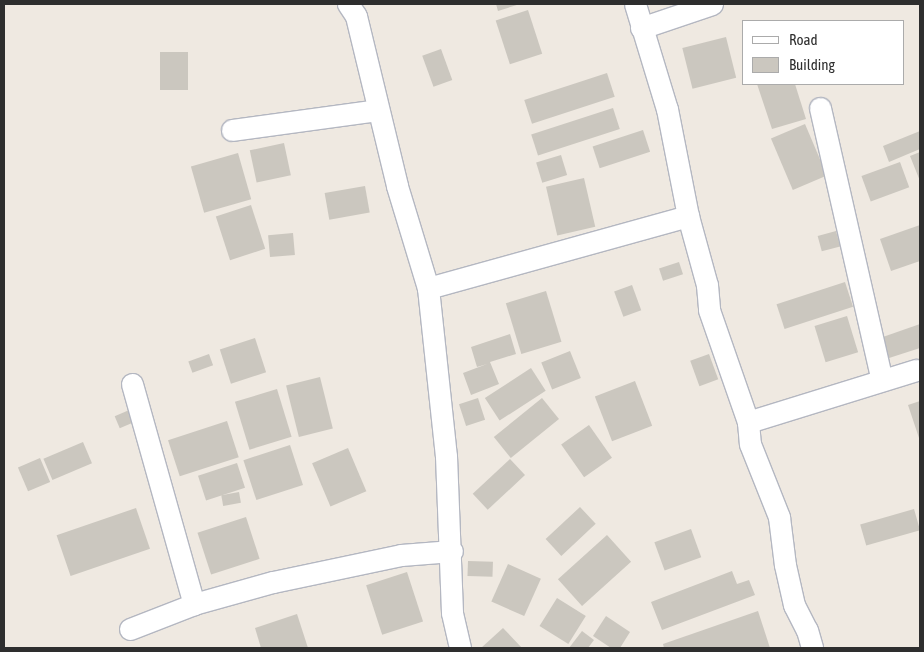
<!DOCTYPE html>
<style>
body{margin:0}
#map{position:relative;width:924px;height:652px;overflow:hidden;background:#efe9e1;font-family:"Asap Condensed",sans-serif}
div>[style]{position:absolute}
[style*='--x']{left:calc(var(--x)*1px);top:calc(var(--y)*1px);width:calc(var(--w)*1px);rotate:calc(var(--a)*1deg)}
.building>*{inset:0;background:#cbc7bf;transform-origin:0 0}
.roads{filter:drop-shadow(1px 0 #b4b7c1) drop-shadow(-1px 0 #b4b7c1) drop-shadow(0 1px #b4b7c1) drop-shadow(0 -1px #b4b7c1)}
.minor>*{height:21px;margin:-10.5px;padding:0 10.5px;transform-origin:10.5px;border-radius:10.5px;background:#fff}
span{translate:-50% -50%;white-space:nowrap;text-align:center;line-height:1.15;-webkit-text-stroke:5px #fff;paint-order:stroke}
.frame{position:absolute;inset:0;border:5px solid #2e2e2e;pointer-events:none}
.legend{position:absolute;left:742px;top:20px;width:162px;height:65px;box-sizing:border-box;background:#fff;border:1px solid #ababab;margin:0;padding:6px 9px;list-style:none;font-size:15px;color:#2e2e2e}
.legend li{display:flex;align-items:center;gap:10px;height:25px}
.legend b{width:25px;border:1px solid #ababab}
</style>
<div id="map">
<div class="building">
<div style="clip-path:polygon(496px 4px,520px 4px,498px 11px)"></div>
<div style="left:528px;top:10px;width:46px;height:34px;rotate:72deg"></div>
<div style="left:726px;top:37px;width:42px;height:45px;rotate:76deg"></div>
<div style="left:441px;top:49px;width:33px;height:20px;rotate:70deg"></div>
<div style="left:160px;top:52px;width:28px;height:38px"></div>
<div style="left:607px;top:73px;width:25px;height:87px;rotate:72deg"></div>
<div style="clip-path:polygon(757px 84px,795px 84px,806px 119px,772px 129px)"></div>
<div style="left:613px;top:108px;width:22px;height:86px;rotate:72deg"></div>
<div style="left:805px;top:124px;width:56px;height:37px;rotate:67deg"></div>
<div style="left:643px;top:130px;width:23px;height:53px;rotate:72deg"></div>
<div style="clip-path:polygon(920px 131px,920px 149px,889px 162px,883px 146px)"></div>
<div style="left:284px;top:143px;width:33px;height:35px;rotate:78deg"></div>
<div style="clip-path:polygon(920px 152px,920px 181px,910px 156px)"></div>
<div style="left:238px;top:153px;width:48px;height:49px;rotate:74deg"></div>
<div style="left:561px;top:155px;width:21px;height:26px;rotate:73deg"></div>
<div style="left:900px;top:162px;width:27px;height:41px;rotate:70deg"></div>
<div style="left:584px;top:178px;width:50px;height:39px;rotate:77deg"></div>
<div style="left:365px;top:186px;width:27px;height:41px;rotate:80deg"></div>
<div style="left:251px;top:205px;width:46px;height:37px;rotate:72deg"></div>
<div style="clip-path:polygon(920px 225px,920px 261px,891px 271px,880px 239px)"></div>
<div style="left:836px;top:231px;width:16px;height:19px;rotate:75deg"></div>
<div style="left:293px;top:233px;width:22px;height:25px;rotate:85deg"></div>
<div style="left:679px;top:262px;width:13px;height:21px;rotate:72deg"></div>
<div style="left:845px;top:282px;width:26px;height:72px;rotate:72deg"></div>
<div style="left:632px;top:285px;width:27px;height:19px;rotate:70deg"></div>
<div style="left:546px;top:291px;width:53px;height:42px;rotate:73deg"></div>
<div style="left:847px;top:316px;width:38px;height:34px;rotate:73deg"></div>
<div style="clip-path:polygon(920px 324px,920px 348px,886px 359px,880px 338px)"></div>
<div style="clip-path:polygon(510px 334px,516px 354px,490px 362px,499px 384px,471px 395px,463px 373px,487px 364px,477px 367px,471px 347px)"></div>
<div style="left:255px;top:338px;width:36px;height:37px;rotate:72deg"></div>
<div style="left:570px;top:351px;width:29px;height:31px;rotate:68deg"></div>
<div style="left:209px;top:354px;width:12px;height:22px;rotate:70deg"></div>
<div style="left:709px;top:354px;width:27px;height:20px;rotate:70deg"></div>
<div style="left:531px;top:368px;width:27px;height:55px;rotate:57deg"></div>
<div style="left:320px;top:377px;width:53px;height:35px;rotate:76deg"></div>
<div style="left:635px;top:381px;width:48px;height:43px;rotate:69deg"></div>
<div style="left:277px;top:389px;width:50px;height:44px;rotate:73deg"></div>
<div style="left:478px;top:398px;width:23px;height:20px;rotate:72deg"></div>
<div style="left:542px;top:398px;width:27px;height:62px;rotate:51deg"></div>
<div style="clip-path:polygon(920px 401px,920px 441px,908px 405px)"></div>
<div style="left:134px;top:408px;width:13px;height:21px;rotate:67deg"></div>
<div style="left:227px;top:421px;width:38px;height:62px;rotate:72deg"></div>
<div style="left:589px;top:425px;width:40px;height:34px;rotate:55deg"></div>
<div style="left:83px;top:442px;width:23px;height:43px;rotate:67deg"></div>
<div style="left:290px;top:445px;width:42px;height:49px;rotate:72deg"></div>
<div style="left:348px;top:448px;width:47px;height:39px;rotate:67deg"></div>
<div style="left:40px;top:458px;width:26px;height:24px;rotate:67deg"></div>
<div style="left:510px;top:459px;width:22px;height:51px;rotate:47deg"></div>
<div style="left:237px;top:463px;width:26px;height:41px;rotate:72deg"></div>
<div style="left:239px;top:492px;width:11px;height:18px;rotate:80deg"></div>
<div style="left:580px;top:507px;width:23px;height:47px;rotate:47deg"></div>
<div style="left:136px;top:508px;width:43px;height:84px;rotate:71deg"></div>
<div style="left:914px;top:509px;width:22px;height:56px;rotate:74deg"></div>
<div style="left:246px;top:517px;width:44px;height:51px;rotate:72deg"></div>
<div style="left:691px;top:529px;width:30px;height:39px;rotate:70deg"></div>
<div style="left:607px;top:535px;width:36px;height:66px;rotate:48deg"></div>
<div style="left:468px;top:561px;width:25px;height:15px;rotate:2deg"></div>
<div style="left:508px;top:564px;width:36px;height:41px;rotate:24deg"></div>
<div style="clip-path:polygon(732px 571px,737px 584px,749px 580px,755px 595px,662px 630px,651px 602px)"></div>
<div style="left:407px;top:572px;width:52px;height:43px;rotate:72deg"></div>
<div style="left:557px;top:598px;width:34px;height:33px;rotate:32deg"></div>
<div style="clip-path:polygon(758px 611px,770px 648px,664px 648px,663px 644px)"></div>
<div style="clip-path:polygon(297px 614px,308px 648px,261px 648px,255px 628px)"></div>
<div style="clip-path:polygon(606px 616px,630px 632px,620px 648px,611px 648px,593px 636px)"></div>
<div style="clip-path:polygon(503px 628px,522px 648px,481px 648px)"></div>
<div style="clip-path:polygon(582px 631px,594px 640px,588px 648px,569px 648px)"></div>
</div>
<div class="roads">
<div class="minor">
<div style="--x:348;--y:4;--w:14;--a:56"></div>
<div style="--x:356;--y:16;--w:175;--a:76.4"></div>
<div style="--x:397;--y:186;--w:107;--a:73.1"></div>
<div style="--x:428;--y:288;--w:169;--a:83.9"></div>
<div style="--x:446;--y:456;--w:157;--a:87.8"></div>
<div style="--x:452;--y:613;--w:36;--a:77"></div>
<div style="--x:635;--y:4;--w:110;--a:73.1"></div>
<div style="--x:667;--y:109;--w:109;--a:78.9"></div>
<div style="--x:688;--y:216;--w:72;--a:74.6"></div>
<div style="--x:707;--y:285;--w:25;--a:85"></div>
<div style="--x:709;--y:310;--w:119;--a:70.8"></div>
<div style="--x:748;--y:422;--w:22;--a:85"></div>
<div style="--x:750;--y:444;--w:79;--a:68.3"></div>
<div style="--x:779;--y:517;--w:48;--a:82.9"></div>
<div style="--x:785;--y:565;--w:41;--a:77.3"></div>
<div style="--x:794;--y:605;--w:28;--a:63"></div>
<div style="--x:807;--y:630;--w:19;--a:74"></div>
<div style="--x:641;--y:28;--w:75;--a:-18.7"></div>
<div style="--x:820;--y:108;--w:279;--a:77.2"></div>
<div style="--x:232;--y:130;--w:147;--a:-7.8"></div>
<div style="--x:428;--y:288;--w:270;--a:-15.5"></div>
<div style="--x:132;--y:384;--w:229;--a:74.3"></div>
<div style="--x:748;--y:422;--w:176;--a:-17.2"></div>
<div style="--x:130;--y:629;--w:69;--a:-21.3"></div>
<div style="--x:194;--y:604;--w:82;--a:-15.6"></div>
<div style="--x:273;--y:582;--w:131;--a:-11.9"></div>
<div style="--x:401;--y:555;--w:51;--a:-4.5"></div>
</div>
</div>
<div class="frame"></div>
<ul class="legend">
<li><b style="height:6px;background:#fff"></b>Road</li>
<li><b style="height:14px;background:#cbc7bf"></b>Building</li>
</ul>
</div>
